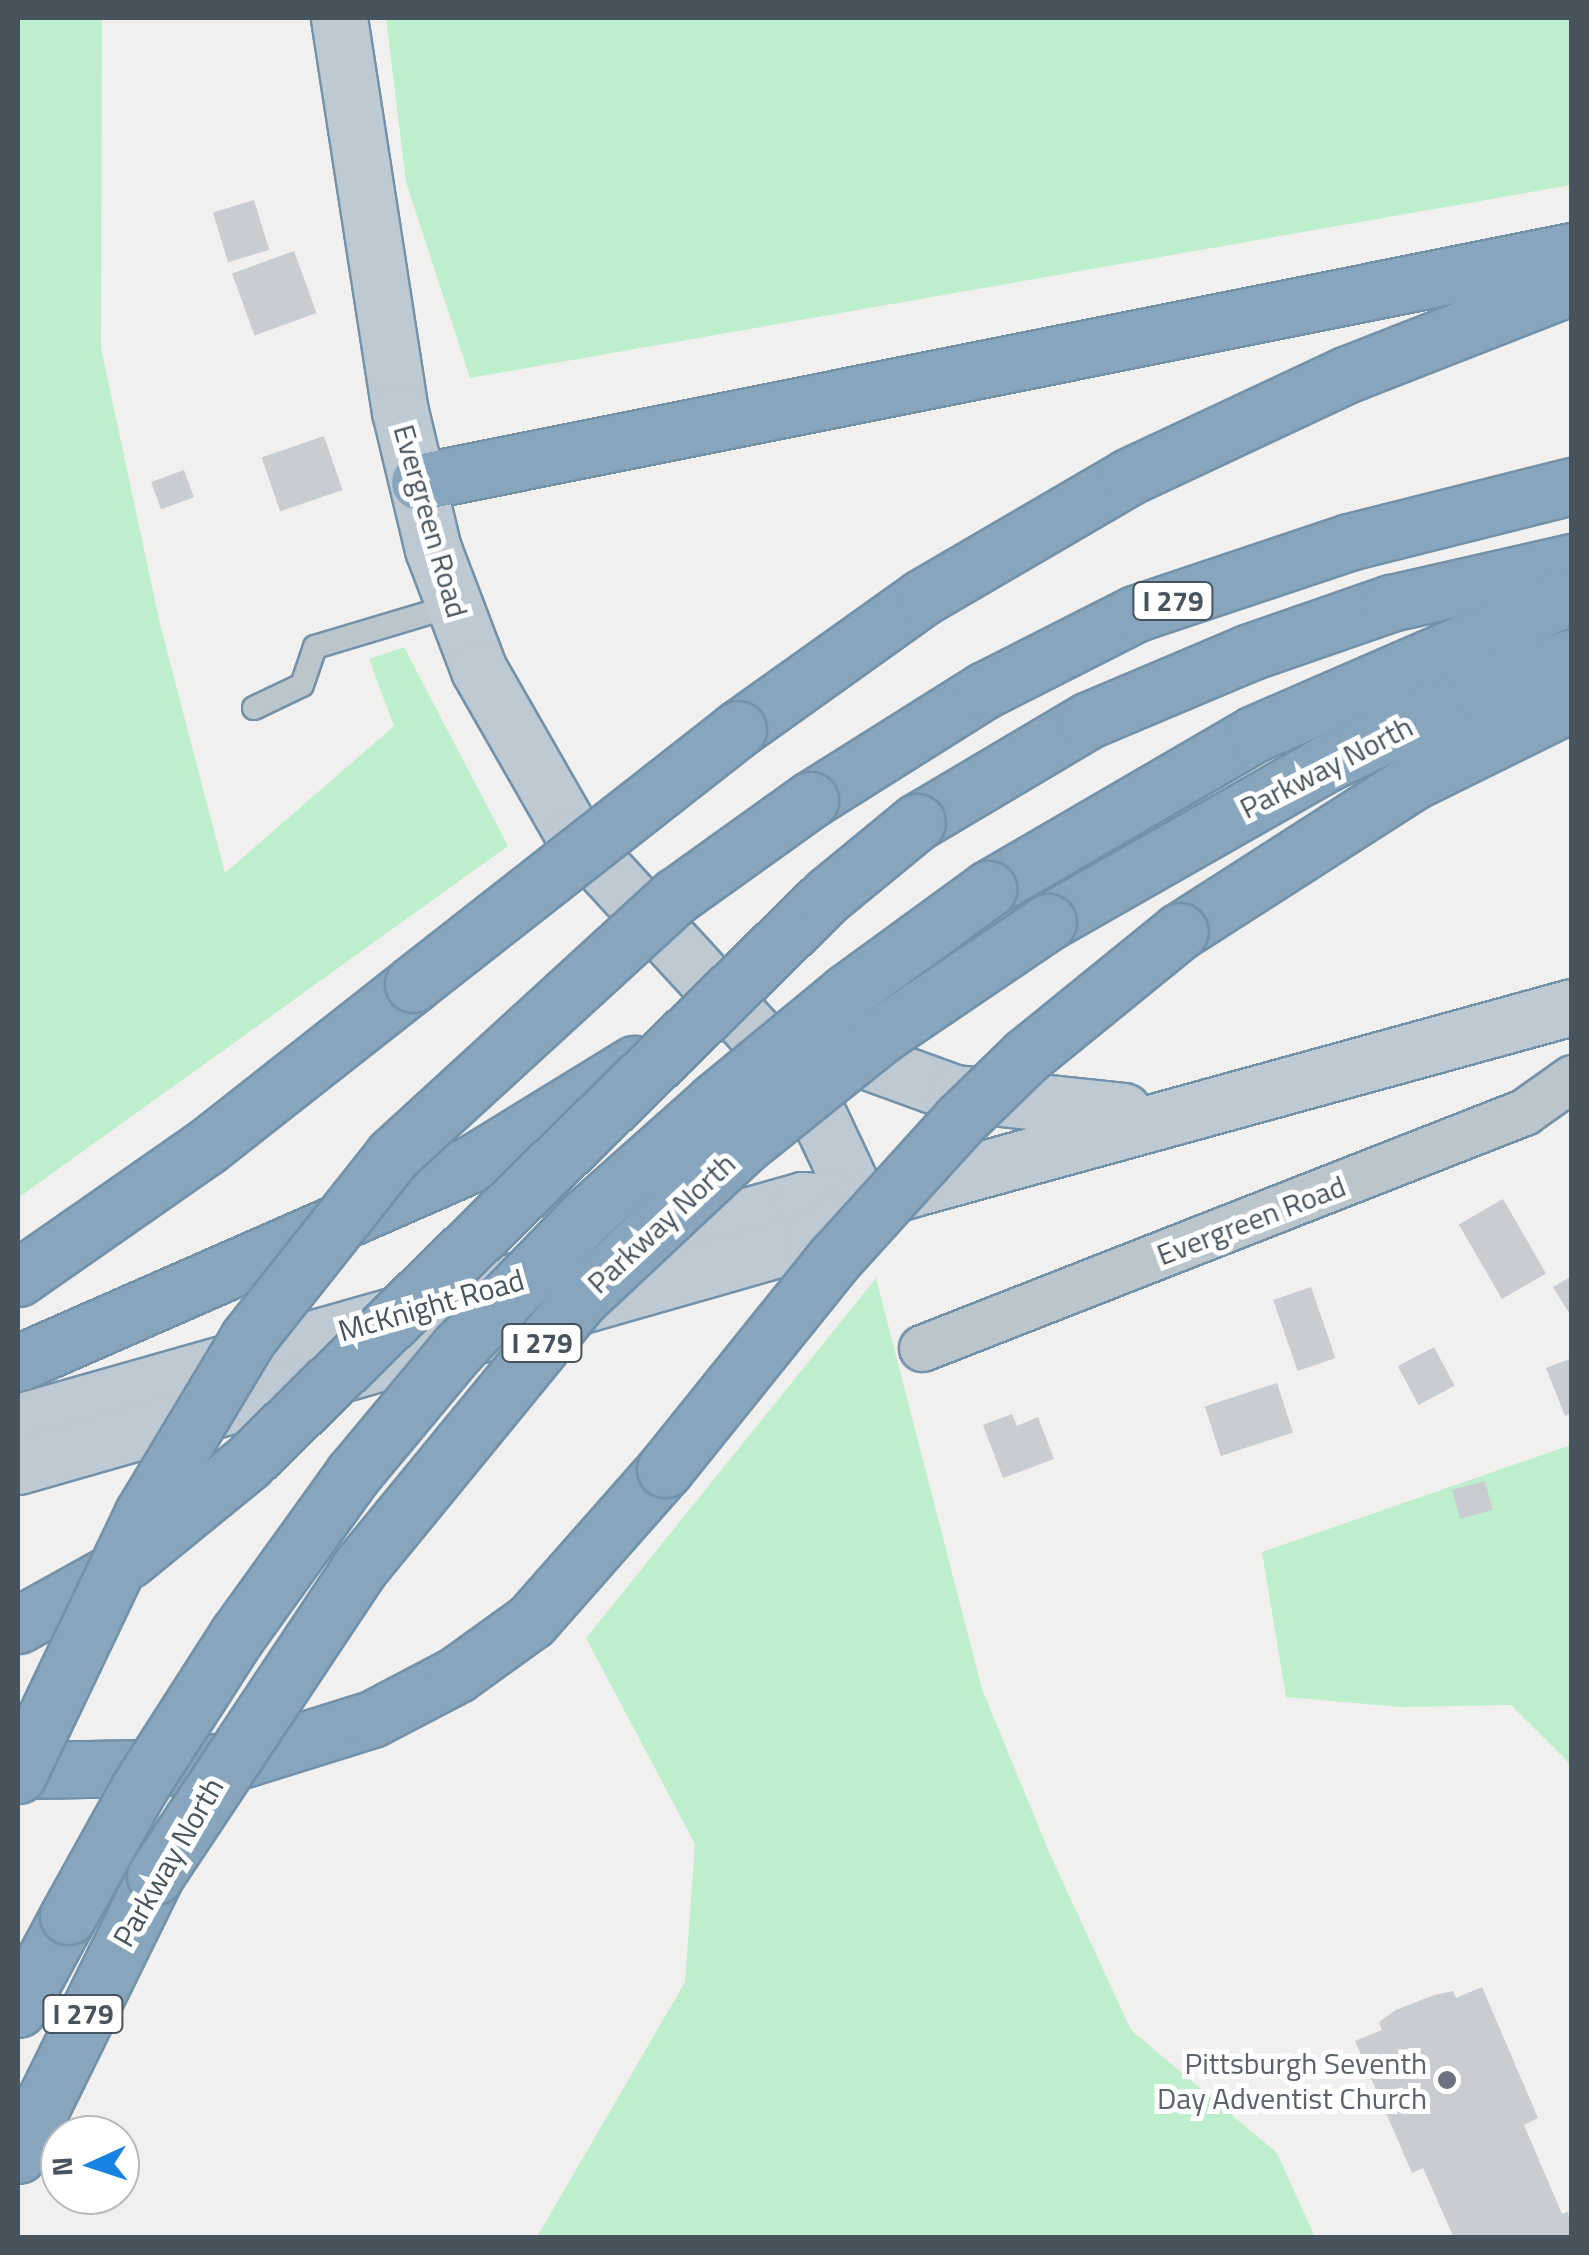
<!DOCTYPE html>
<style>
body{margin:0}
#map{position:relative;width:1589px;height:2255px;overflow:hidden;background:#f2efef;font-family:"Titillium Web",sans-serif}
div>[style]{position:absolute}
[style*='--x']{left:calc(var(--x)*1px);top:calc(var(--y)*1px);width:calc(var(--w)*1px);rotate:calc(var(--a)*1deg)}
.green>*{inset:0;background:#beefcd}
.building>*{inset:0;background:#c9cdd2;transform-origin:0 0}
.roads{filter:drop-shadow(2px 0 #7292aa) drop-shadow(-2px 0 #7292aa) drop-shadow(0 2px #7292aa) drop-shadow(0 -2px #7292aa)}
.lane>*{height:22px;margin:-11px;padding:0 11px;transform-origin:11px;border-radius:11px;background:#bbc5cc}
.street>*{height:45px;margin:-22.5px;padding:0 22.5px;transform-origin:22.5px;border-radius:22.5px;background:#bbc5cc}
.secondary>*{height:55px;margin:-27.5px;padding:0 27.5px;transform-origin:27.5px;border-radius:27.5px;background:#bdc9d3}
.highway>*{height:55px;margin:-27.5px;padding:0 27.5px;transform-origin:27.5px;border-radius:27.5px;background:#87a6be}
.bridges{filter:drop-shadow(2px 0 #7292aa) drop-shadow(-2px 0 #7292aa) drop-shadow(0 2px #7292aa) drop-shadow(0 -2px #7292aa)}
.highway-bridge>*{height:55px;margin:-27.5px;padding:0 27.5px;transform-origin:27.5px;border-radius:27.5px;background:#87a6be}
.dots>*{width:28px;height:28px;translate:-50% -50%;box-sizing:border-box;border:5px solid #fff;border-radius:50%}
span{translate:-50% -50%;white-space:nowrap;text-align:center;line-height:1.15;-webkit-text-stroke:10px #fff;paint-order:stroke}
.shield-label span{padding:2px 8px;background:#fff;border:2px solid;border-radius:8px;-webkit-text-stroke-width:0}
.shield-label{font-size:28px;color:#47545d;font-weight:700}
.street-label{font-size:30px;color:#47545d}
.worship-label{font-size:30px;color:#5b616d}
.right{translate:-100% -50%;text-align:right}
.frame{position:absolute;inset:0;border:20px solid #47545d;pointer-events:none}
.north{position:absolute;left:40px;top:2115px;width:100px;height:100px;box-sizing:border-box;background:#fff;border:2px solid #b5bbbe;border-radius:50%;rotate:267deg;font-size:28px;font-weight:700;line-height:40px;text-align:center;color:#47545d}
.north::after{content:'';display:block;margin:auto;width:35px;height:45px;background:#1882e3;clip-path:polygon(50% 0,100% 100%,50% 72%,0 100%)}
</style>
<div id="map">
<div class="green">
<div style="clip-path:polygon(18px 18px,102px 18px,101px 348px,160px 624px,225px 873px,394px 726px,369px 659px,404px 647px,508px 846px,18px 1198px)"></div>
<div style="clip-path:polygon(386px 18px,1571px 18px,1571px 185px,470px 378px,406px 182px)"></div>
<div style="clip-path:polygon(876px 1278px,982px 1689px,1049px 1852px,1131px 2030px,1277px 2153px,1315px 2237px,537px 2237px,685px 1982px,695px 1844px,586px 1638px)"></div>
<div style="clip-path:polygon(1571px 1445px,1571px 1765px,1511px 1705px,1401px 1707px,1286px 1697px,1262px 1552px)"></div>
</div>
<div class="building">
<div style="left:254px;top:200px;width:52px;height:43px;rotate:73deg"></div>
<div style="left:294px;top:251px;width:66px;height:66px;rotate:70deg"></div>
<div style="left:324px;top:436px;width:57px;height:66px;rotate:71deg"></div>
<div style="left:184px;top:470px;width:29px;height:35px;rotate:70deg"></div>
<div style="left:1503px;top:1199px;width:86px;height:51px;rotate:60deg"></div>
<div style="clip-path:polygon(1572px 1276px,1572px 1318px,1553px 1287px)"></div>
<div style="left:1311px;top:1287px;width:75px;height:40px;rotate:71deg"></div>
<div style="left:1434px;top:1347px;width:44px;height:41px;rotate:62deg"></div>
<div style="clip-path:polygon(1572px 1358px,1572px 1413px,1565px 1416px,1546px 1368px)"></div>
<div style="left:1277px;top:1383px;width:52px;height:76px;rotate:72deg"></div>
<div style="clip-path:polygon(1012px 1414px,1017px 1426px,1038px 1417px,1054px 1459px,1003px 1478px,983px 1425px)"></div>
<div style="left:1485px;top:1481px;width:30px;height:34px;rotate:75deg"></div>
<div style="clip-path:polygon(1482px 1987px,1538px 2118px,1524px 2125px,1562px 2214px,1568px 2212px,1572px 2238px,1454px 2238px,1423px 2168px,1412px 2173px,1355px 2041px,1382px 2030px,1379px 2022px,1396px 2010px,1434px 1995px,1453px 1991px,1456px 1998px)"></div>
</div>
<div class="roads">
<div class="lane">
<div style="--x:254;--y:708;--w:53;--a:-25.6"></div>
<div style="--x:302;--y:685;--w:40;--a:-71.1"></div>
<div style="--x:315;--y:647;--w:143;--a:-16.7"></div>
</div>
<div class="street">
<div style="--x:922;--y:1348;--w:647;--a:-21.41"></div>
<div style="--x:1524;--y:1112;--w:59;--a:-35.3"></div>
</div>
<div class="secondary">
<div style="--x:339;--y:18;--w:398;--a:81.2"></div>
<div style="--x:400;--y:411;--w:142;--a:76.6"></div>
<div style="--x:433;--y:549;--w:129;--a:69.2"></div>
<div style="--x:479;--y:670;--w:191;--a:60.2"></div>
<div style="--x:574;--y:836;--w:341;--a:47.4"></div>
<div style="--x:805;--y:1087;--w:129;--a:64.8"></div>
<div style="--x:814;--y:1042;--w:150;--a:19.9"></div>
<div style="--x:955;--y:1093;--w:169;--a:6.1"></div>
<div style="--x:621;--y:1251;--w:188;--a:-15.7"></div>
<div style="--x:802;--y:1200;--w:58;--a:3.9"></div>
<div style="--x:18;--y:1422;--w:546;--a:-15.84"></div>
<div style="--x:18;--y:1466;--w:827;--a:-15.94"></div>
<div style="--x:813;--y:1239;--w:59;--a:-36.7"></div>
<div style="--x:860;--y:1204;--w:56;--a:-16.5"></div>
<div style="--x:914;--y:1188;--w:682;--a:-15.38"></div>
</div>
<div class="highway">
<div style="--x:419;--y:482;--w:1176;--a:-11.33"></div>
<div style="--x:738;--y:729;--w:227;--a:-35.5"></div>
<div style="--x:923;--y:597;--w:238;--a:-30.3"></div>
<div style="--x:1128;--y:477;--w:243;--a:-25.1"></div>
<div style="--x:1348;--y:374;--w:241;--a:-21.4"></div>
<div style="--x:810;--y:800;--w:207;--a:-32.2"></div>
<div style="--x:985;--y:690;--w:170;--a:-26.9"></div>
<div style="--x:1137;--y:613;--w:224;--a:-18.5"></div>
<div style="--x:1349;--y:542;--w:230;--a:-14.1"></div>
<div style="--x:917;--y:822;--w:200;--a:-30.7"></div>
<div style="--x:1089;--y:720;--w:175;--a:-22.9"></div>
<div style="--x:1250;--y:652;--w:149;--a:-19.2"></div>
<div style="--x:1391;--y:603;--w:186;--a:-12.8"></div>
<div style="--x:988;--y:889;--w:308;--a:-30.2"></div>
<div style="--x:1254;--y:734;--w:347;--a:-23.5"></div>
<div style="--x:1048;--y:922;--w:321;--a:-29.7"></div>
<div style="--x:1327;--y:763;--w:170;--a:-25.8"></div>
<div style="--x:1480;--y:689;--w:97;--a:-19.2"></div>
<div style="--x:1180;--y:931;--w:276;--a:-32.7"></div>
<div style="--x:1412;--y:782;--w:178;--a:-26.3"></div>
<div style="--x:18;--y:1278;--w:229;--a:-34.9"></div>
<div style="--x:206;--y:1147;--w:263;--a:-38.2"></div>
<div style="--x:18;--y:1363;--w:497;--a:-23.7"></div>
<div style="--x:473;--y:1163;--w:189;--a:-31.6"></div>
<div style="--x:18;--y:1625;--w:105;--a:-29"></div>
<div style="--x:18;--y:1770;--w:138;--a:-0.8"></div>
<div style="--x:156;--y:1768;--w:88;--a:-5.8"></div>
<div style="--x:244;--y:1759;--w:134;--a:-17.4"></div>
<div style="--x:372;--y:1719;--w:95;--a:-27.6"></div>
<div style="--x:456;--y:1675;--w:92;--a:-35.8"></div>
<div style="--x:531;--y:1621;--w:203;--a:-48.6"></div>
<div style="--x:18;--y:2009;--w:106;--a:-61.7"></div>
<div style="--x:18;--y:2155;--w:311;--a:-63.8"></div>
</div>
</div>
<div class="bridges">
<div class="highway-bridge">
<div style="--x:413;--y:984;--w:413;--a:-38.1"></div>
<div style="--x:665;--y:1469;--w:270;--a:-51.2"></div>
<div style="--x:834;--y:1259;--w:188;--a:-47.8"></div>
<div style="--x:960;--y:1120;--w:92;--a:-44.1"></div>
<div style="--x:1026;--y:1056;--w:198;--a:-39.1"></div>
<div style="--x:128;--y:1560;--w:154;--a:-39.2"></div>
<div style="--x:247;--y:1463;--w:813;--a:-44.35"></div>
<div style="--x:828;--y:895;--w:115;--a:-39.4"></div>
<div style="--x:18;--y:1775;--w:290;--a:-64.5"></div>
<div style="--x:143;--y:1513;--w:204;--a:-59"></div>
<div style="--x:248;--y:1338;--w:233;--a:-51.6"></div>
<div style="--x:393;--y:1155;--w:384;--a:-42.5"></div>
<div style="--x:676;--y:896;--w:165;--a:-35.6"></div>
<div style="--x:155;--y:1876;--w:367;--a:-56.4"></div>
<div style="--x:358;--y:1570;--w:352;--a:-50.7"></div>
<div style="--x:581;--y:1298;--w:224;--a:-43.2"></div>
<div style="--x:744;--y:1145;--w:179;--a:-38.7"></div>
<div style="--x:884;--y:1033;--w:198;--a:-34.1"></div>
<div style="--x:68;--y:1916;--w:146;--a:-61"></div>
<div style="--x:139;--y:1788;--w:183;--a:-57.3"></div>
<div style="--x:238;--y:1634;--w:197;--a:-54.3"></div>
<div style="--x:353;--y:1474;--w:165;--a:-50.2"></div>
<div style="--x:459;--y:1347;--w:181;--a:-45.9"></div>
<div style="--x:585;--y:1217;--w:174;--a:-41.7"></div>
<div style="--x:715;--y:1101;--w:171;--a:-39.5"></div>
<div style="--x:847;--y:992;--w:175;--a:-36.1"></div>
</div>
</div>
<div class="dots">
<div style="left:1447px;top:2080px;background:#6b7280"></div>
</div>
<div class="shield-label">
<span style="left:1173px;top:601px">I 279</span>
<span style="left:542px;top:1343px">I 279</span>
<span style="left:83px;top:2014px">I 279</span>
</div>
<div class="street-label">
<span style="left:431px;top:521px;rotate:74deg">Evergreen Road</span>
<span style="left:1326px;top:767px;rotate:-27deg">Parkway North</span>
<span style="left:1251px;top:1220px;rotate:-21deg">Evergreen Road</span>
<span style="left:661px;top:1223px;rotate:-43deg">Parkway North</span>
<span style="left:431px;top:1305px;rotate:-16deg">McKnight Road</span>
<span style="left:168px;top:1862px;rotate:-60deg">Parkway North</span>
</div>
<div class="worship-label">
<span class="right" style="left:1427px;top:2080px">Pittsburgh Seventh<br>Day Adventist Church</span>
</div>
<div class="frame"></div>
<div class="north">N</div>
</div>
